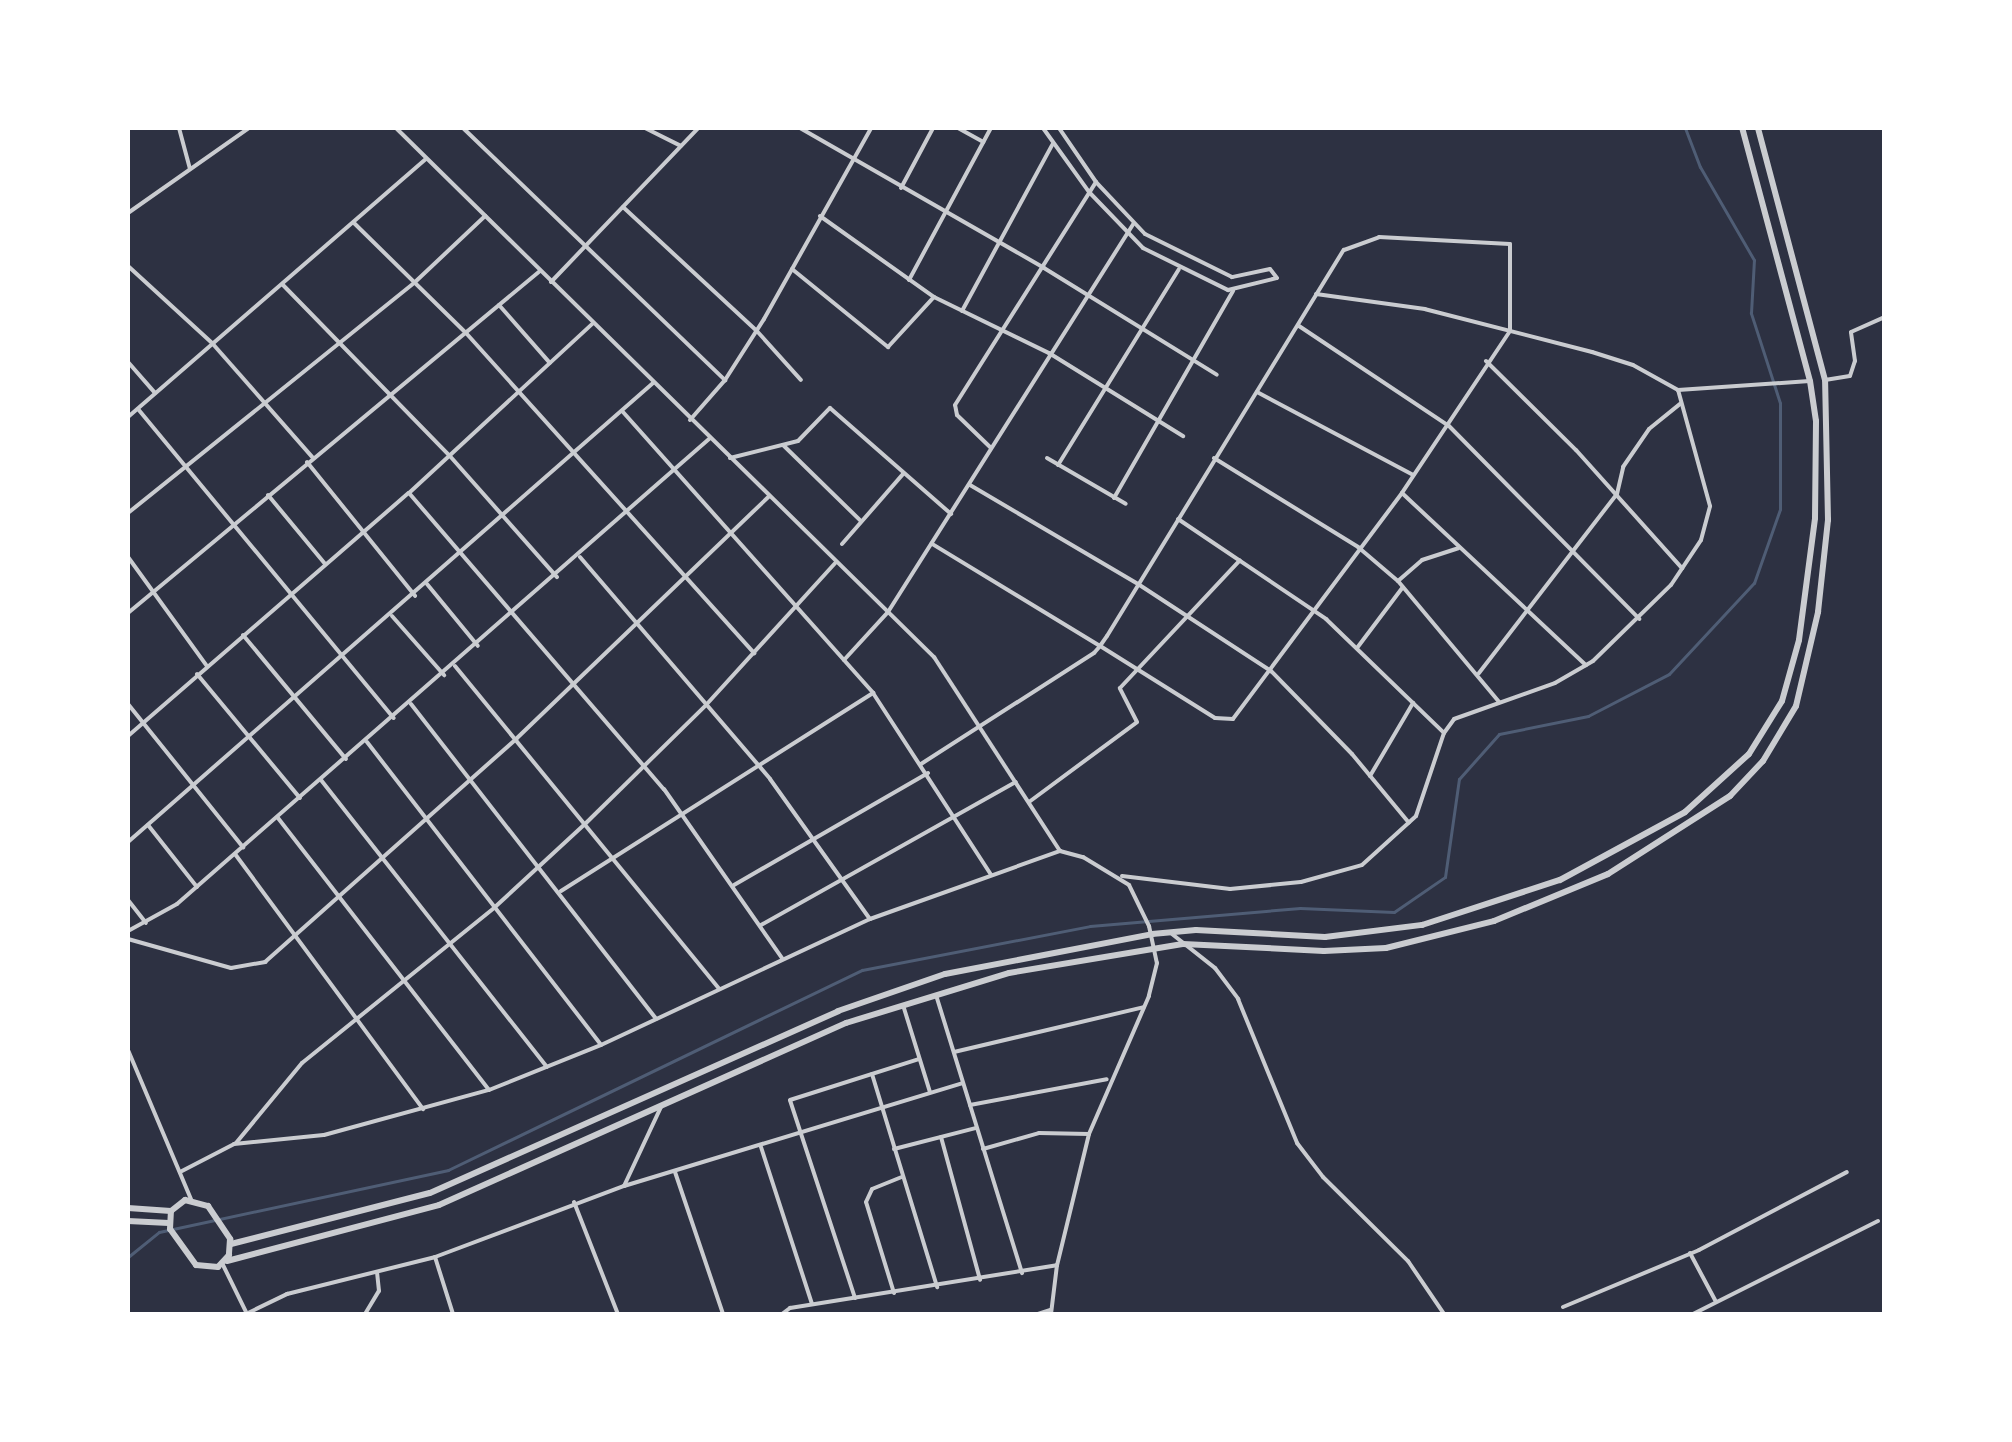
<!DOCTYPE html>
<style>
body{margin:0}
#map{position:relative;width:2012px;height:1442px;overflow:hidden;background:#2d3142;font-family:Montserrat,sans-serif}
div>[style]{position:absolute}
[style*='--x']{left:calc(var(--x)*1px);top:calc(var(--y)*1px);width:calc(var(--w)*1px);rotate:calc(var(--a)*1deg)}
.stream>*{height:3px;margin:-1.5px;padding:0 1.5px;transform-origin:1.5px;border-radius:1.5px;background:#4f5d75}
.minor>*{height:4px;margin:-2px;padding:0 2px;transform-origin:2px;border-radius:2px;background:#caccd0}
.tertiary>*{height:6px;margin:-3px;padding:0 3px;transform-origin:3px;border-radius:3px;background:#caccd0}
span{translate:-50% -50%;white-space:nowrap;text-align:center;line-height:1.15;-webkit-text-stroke:8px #fff;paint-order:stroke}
.frame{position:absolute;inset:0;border:130px solid #fff;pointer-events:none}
</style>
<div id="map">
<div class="stream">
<div style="--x:128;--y:1257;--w:40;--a:-39"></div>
<div style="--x:159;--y:1232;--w:296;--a:-12.1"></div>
<div style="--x:448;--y:1170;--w:460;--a:-25.8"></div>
<div style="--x:862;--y:970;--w:232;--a:-10.9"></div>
<div style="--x:1090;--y:926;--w:211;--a:-4.9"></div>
<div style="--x:1300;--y:908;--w:94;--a:2.4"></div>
<div style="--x:1394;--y:912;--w:62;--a:-34.5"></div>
<div style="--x:1445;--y:877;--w:99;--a:-81.9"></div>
<div style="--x:1459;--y:779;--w:60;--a:-48.4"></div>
<div style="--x:1499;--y:734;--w:91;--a:-11.4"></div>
<div style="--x:1588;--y:716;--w:91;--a:-27.4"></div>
<div style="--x:1669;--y:674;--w:125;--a:-47"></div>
<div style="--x:1754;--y:583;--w:78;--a:-70.6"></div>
<div style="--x:1780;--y:509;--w:106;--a:-90"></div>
<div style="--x:1780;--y:403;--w:95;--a:-107.9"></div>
<div style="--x:1751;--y:313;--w:53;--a:-86.8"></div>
<div style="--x:1754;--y:260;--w:108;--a:-120.1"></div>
<div style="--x:1700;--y:167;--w:42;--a:-111"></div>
</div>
<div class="minor">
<div style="--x:179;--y:128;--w:42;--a:75"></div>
<div style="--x:396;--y:128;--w:755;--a:44.52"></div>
<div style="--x:934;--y:657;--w:231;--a:57"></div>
<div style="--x:463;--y:128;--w:364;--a:43.9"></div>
<div style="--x:645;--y:128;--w:40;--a:26.6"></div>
<div style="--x:800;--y:128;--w:281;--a:29.8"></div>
<div style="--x:1044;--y:268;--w:203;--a:31.7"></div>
<div style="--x:958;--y:128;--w:29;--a:29"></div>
<div style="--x:1043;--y:128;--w:79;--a:54.3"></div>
<div style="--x:1089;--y:192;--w:78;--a:46"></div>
<div style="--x:1143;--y:248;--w:95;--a:26.3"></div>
<div style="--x:1228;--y:290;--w:50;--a:-13.8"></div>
<div style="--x:1277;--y:278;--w:11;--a:-128"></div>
<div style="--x:1270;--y:269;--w:39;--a:168"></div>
<div style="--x:1232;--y:277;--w:97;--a:-153.7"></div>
<div style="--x:1145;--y:234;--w:71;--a:-133.3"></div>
<div style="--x:1096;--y:182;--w:65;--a:-124.4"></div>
<div style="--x:901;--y:188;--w:68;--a:-61.9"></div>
<div style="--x:623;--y:207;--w:181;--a:42.8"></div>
<div style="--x:756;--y:330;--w:67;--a:48"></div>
<div style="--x:128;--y:213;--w:148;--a:-35.1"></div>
<div style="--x:820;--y:216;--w:140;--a:35.4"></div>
<div style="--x:934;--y:297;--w:128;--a:26"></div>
<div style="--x:1049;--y:353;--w:158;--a:31.8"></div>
<div style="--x:354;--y:223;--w:157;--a:44.5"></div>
<div style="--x:466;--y:333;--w:431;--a:48"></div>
<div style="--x:128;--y:266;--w:114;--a:42.5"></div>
<div style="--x:212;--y:343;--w:152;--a:48.7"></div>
<div style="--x:792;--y:269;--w:124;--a:39.1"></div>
<div style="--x:888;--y:347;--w:68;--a:-47.4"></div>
<div style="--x:909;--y:280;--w:173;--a:-61.7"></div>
<div style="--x:551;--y:282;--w:213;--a:-46.3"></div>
<div style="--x:283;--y:285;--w:238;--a:45.7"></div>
<div style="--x:449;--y:455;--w:163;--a:48.5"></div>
<div style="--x:499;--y:305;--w:77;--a:48.7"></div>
<div style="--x:962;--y:311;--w:189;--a:-61.5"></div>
<div style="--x:1299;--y:326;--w:180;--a:33.7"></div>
<div style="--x:1449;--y:426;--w:271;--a:45.4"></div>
<div style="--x:1486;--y:361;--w:127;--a:44.7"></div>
<div style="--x:1576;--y:450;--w:159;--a:48.1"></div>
<div style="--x:128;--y:362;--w:41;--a:48.9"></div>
<div style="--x:1825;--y:380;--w:25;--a:-9"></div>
<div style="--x:1850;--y:376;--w:16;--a:-72"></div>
<div style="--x:1855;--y:361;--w:29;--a:-98"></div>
<div style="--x:1851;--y:332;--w:36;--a:-24"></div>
<div style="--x:1678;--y:390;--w:132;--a:-3.9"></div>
<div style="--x:1257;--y:392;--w:177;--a:28"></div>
<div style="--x:138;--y:409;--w:401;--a:50.4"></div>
<div style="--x:623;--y:412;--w:376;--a:48.3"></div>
<div style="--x:873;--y:693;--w:217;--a:57"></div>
<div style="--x:128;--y:417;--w:394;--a:-40.9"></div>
<div style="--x:690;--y:420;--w:53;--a:-48.8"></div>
<div style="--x:725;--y:380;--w:72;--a:-57.4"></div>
<div style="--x:764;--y:319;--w:219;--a:-60.7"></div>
<div style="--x:783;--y:445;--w:109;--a:44.3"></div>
<div style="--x:990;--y:447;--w:46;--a:-135.9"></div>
<div style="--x:957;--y:415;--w:10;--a:-101"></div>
<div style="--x:955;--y:405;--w:264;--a:-57.7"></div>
<div style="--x:730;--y:458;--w:70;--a:-14"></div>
<div style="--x:798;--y:441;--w:46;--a:-45.9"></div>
<div style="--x:830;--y:408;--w:161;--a:41.2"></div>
<div style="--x:1047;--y:458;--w:91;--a:30.2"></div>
<div style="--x:1214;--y:458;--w:169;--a:31.7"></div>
<div style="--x:1358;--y:547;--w:52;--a:40.4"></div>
<div style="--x:1398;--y:581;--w:158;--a:50.1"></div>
<div style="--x:307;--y:462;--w:172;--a:51.1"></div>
<div style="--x:1058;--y:465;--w:230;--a:-58.3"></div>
<div style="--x:970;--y:485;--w:195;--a:30.5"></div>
<div style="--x:1138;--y:584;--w:159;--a:33.2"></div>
<div style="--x:1271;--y:671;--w:116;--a:45.7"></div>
<div style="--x:1352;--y:754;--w:89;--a:50.4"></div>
<div style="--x:409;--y:493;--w:391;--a:49.3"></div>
<div style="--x:664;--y:789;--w:206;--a:55.1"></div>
<div style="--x:1402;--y:493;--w:252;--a:43.1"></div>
<div style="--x:268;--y:495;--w:89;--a:50.4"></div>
<div style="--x:1114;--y:498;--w:239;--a:-60.1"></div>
<div style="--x:128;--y:513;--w:367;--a:-38.8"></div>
<div style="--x:414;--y:283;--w:98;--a:-43.3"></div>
<div style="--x:1178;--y:519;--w:179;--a:34"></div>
<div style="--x:1326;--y:619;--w:164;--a:44"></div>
<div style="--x:842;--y:544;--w:93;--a:-48.9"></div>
<div style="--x:128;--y:557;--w:135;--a:54.1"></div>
<div style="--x:580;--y:557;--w:292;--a:49.4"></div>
<div style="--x:770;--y:779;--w:172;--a:54.5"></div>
<div style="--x:1398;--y:581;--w:32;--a:-41"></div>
<div style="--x:1422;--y:560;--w:38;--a:-18"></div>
<div style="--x:427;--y:584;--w:80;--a:50.6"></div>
<div style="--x:128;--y:613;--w:535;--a:-39.7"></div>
<div style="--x:392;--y:616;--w:79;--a:48.6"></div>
<div style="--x:243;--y:635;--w:161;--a:50.3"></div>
<div style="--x:1357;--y:648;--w:76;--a:-53"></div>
<div style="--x:844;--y:660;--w:65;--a:-47.5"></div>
<div style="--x:888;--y:612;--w:459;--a:-57.7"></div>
<div style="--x:455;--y:666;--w:417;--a:50.7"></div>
<div style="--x:1479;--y:673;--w:226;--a:-52.4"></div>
<div style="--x:1617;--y:494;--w:28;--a:-77"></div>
<div style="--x:1623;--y:467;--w:46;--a:-55.6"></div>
<div style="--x:1649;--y:429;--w:40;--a:-39"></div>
<div style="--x:197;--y:674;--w:161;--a:50.3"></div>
<div style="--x:128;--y:704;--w:184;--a:51.2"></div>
<div style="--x:411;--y:704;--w:399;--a:52.1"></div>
<div style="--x:128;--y:736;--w:371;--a:-40.9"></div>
<div style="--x:409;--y:493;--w:249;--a:-42.7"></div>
<div style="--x:367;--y:742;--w:381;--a:52.3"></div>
<div style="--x:921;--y:764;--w:206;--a:-32.7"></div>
<div style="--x:1094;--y:653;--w:9;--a:-49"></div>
<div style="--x:1100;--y:646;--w:12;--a:-55"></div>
<div style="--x:1107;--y:636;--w:453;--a:-58.5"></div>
<div style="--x:1344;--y:250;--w:37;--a:-20"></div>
<div style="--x:1379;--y:237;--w:131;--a:3.1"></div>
<div style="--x:1510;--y:244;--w:87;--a:90"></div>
<div style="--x:1510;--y:331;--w:195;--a:123.7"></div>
<div style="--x:1402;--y:493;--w:282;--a:126.8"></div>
<div style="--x:1233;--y:719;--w:18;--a:-177"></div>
<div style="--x:1215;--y:718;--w:136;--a:-147.9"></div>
<div style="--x:1100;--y:646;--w:197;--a:-148.7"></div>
<div style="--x:1370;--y:776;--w:85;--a:-59.5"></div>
<div style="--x:321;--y:780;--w:365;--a:51.8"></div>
<div style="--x:1029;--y:802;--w:134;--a:-36.5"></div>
<div style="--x:1137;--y:722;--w:38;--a:-117"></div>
<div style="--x:1120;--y:688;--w:175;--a:-46.8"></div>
<div style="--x:278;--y:818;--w:344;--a:52.2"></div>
<div style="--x:148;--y:825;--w:79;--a:51.7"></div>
<div style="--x:128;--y:842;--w:697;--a:-41.16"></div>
<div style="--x:235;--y:854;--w:317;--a:53.6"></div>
<div style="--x:1122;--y:876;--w:109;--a:6.9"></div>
<div style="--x:1230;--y:889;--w:71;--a:-5.6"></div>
<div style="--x:1301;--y:882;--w:63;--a:-15.6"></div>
<div style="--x:1362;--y:865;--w:73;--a:-42.2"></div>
<div style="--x:1416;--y:816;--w:88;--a:-71.4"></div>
<div style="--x:1444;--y:733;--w:17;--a:-54"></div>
<div style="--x:1454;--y:719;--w:107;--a:-19.6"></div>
<div style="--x:1555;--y:683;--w:44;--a:-30.1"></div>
<div style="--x:1593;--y:661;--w:109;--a:-44.3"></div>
<div style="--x:1671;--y:585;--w:54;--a:-56.3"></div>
<div style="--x:1701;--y:540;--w:35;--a:-75"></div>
<div style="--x:1710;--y:506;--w:120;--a:-105.4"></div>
<div style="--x:1678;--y:390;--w:51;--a:-150.9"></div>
<div style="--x:1633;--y:365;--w:43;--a:-162.4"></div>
<div style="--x:1592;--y:352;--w:172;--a:-165.6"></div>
<div style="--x:1425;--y:309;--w:110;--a:-172.2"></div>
<div style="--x:734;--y:885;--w:224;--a:-30"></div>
<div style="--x:561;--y:891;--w:370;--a:-32.4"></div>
<div style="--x:128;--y:900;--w:29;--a:52"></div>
<div style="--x:761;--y:925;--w:292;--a:-29.3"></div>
<div style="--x:128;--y:931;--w:56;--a:-28.9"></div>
<div style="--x:177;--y:904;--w:707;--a:-41.16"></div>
<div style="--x:1172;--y:934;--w:55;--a:38.3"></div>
<div style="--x:1215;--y:968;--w:39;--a:53"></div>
<div style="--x:1238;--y:999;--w:156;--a:67.7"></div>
<div style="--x:1297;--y:1143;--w:43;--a:52.6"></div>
<div style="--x:1323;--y:1177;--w:120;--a:44.7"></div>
<div style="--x:1408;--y:1261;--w:64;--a:55.8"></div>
<div style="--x:128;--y:939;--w:107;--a:15.7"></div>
<div style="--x:231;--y:968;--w:35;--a:-10"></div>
<div style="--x:265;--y:962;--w:336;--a:-41.6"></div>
<div style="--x:516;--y:739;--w:351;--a:-43.8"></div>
<div style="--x:936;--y:995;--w:115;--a:72.8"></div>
<div style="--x:970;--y:1105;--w:139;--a:-10.7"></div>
<div style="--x:903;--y:1005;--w:91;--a:72.8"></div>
<div style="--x:128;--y:1050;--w:162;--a:67.1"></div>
<div style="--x:954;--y:1052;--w:195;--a:-13.3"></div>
<div style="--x:872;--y:1074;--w:223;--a:73"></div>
<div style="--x:970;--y:1105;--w:176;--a:72.8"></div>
<div style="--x:941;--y:1137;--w:148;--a:74.7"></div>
<div style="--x:236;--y:1143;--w:104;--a:-50.5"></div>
<div style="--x:302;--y:1063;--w:248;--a:-38.9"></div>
<div style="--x:495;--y:907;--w:122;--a:-42.7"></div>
<div style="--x:585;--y:824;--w:170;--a:-44.5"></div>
<div style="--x:706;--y:705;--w:193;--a:-47.7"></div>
<div style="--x:761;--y:1147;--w:165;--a:72"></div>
<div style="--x:894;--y:1149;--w:85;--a:-14.4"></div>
<div style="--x:983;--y:1149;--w:58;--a:-15.9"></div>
<div style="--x:1039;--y:1133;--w:50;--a:1.1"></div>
<div style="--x:180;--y:1172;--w:61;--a:-27.4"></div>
<div style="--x:234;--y:1144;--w:90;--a:-5.7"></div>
<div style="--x:324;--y:1135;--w:171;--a:-15.3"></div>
<div style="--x:489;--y:1090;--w:121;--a:-21.9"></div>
<div style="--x:601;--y:1045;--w:297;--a:-25.1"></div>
<div style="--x:870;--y:919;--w:202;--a:-19.7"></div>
<div style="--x:1060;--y:851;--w:24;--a:15"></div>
<div style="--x:1083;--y:857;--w:54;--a:31.3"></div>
<div style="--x:1129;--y:885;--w:46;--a:64"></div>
<div style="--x:1149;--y:926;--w:38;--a:78"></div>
<div style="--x:1157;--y:963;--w:34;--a:104"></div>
<div style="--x:1149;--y:996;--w:150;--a:113.5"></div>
<div style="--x:1089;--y:1134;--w:135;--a:103.7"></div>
<div style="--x:1057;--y:1265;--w:49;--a:97"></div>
<div style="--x:675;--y:1172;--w:150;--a:71.3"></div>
<div style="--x:624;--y:1186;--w:353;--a:-16.9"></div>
<div style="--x:574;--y:1202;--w:120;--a:68.6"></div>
<div style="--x:1690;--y:1253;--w:55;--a:62"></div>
<div style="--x:435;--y:1257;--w:60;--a:72.5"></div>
<div style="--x:223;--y:1265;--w:52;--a:63.9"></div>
<div style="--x:894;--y:1293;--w:95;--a:-107.1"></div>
<div style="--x:866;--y:1202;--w:14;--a:-65"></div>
<div style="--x:872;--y:1189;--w:32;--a:-22"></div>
<div style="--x:855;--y:1298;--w:208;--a:-108.2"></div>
<div style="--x:790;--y:1100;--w:135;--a:-17.6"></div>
<div style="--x:1563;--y:1307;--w:147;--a:-22.7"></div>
<div style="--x:1699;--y:1250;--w:167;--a:-27.8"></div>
<div style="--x:246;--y:1314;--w:46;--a:-26"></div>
<div style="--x:287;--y:1294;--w:153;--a:-14"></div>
<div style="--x:435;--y:1257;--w:202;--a:-20.6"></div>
<div style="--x:624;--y:1186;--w:87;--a:-64.9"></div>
<div style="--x:365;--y:1314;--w:27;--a:-59"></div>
<div style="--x:379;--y:1291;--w:18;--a:-96"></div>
<div style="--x:782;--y:1314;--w:10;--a:-37"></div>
<div style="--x:790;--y:1308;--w:270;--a:-9.1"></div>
<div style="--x:1038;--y:1314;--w:13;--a:-18"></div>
<div style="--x:1693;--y:1314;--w:207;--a:-26.7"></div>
</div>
<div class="tertiary">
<div style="--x:185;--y:1200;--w:24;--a:15"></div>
<div style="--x:208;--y:1206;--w:40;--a:56"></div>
<div style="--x:230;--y:1239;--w:16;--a:94"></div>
<div style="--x:229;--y:1255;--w:16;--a:133"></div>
<div style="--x:218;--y:1267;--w:22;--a:-175"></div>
<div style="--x:196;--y:1265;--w:44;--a:-125.8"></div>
<div style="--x:170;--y:1229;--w:18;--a:-87"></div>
<div style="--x:171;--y:1211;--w:18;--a:-38"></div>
<div style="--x:128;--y:1208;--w:43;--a:4"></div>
<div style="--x:128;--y:1221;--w:41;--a:2.8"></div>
<div style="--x:231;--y:1244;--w:205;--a:-14.4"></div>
<div style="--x:430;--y:1193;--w:447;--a:-24"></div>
<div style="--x:838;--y:1011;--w:113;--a:-19.1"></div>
<div style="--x:945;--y:974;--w:211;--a:-10.9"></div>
<div style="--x:1152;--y:934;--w:44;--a:-5.2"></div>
<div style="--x:1196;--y:930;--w:129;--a:3.1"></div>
<div style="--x:1325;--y:937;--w:98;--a:-7.1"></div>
<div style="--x:1422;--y:925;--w:145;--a:-18.1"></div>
<div style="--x:1560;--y:880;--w:142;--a:-28.5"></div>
<div style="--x:1685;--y:812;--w:86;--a:-42.2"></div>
<div style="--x:1749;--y:754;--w:62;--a:-58.1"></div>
<div style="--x:1782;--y:701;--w:63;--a:-74.4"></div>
<div style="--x:1799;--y:640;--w:123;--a:-82.5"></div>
<div style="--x:1815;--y:518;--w:97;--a:-89.4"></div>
<div style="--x:1816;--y:421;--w:40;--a:-98.5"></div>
<div style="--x:1810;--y:381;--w:262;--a:-105"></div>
<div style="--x:227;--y:1261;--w:219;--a:-14.8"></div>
<div style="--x:439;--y:1205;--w:446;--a:-24.1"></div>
<div style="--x:846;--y:1023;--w:170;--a:-17.1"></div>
<div style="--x:1009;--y:973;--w:176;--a:-9.5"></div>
<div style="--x:1183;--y:944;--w:141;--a:2.8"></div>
<div style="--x:1324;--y:951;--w:62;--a:-2.8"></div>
<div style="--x:1386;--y:948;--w:111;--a:-14"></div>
<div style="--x:1494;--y:921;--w:123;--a:-22.4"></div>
<div style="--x:1608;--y:874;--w:145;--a:-32.6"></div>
<div style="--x:1730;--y:796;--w:48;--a:-46.7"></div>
<div style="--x:1763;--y:761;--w:64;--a:-59"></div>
<div style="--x:1796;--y:706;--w:97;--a:-76.8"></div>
<div style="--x:1818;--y:612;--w:93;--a:-83.8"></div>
<div style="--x:1828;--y:520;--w:140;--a:-91.2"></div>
<div style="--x:1825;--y:380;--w:261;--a:-104.9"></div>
</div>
<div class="frame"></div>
</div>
